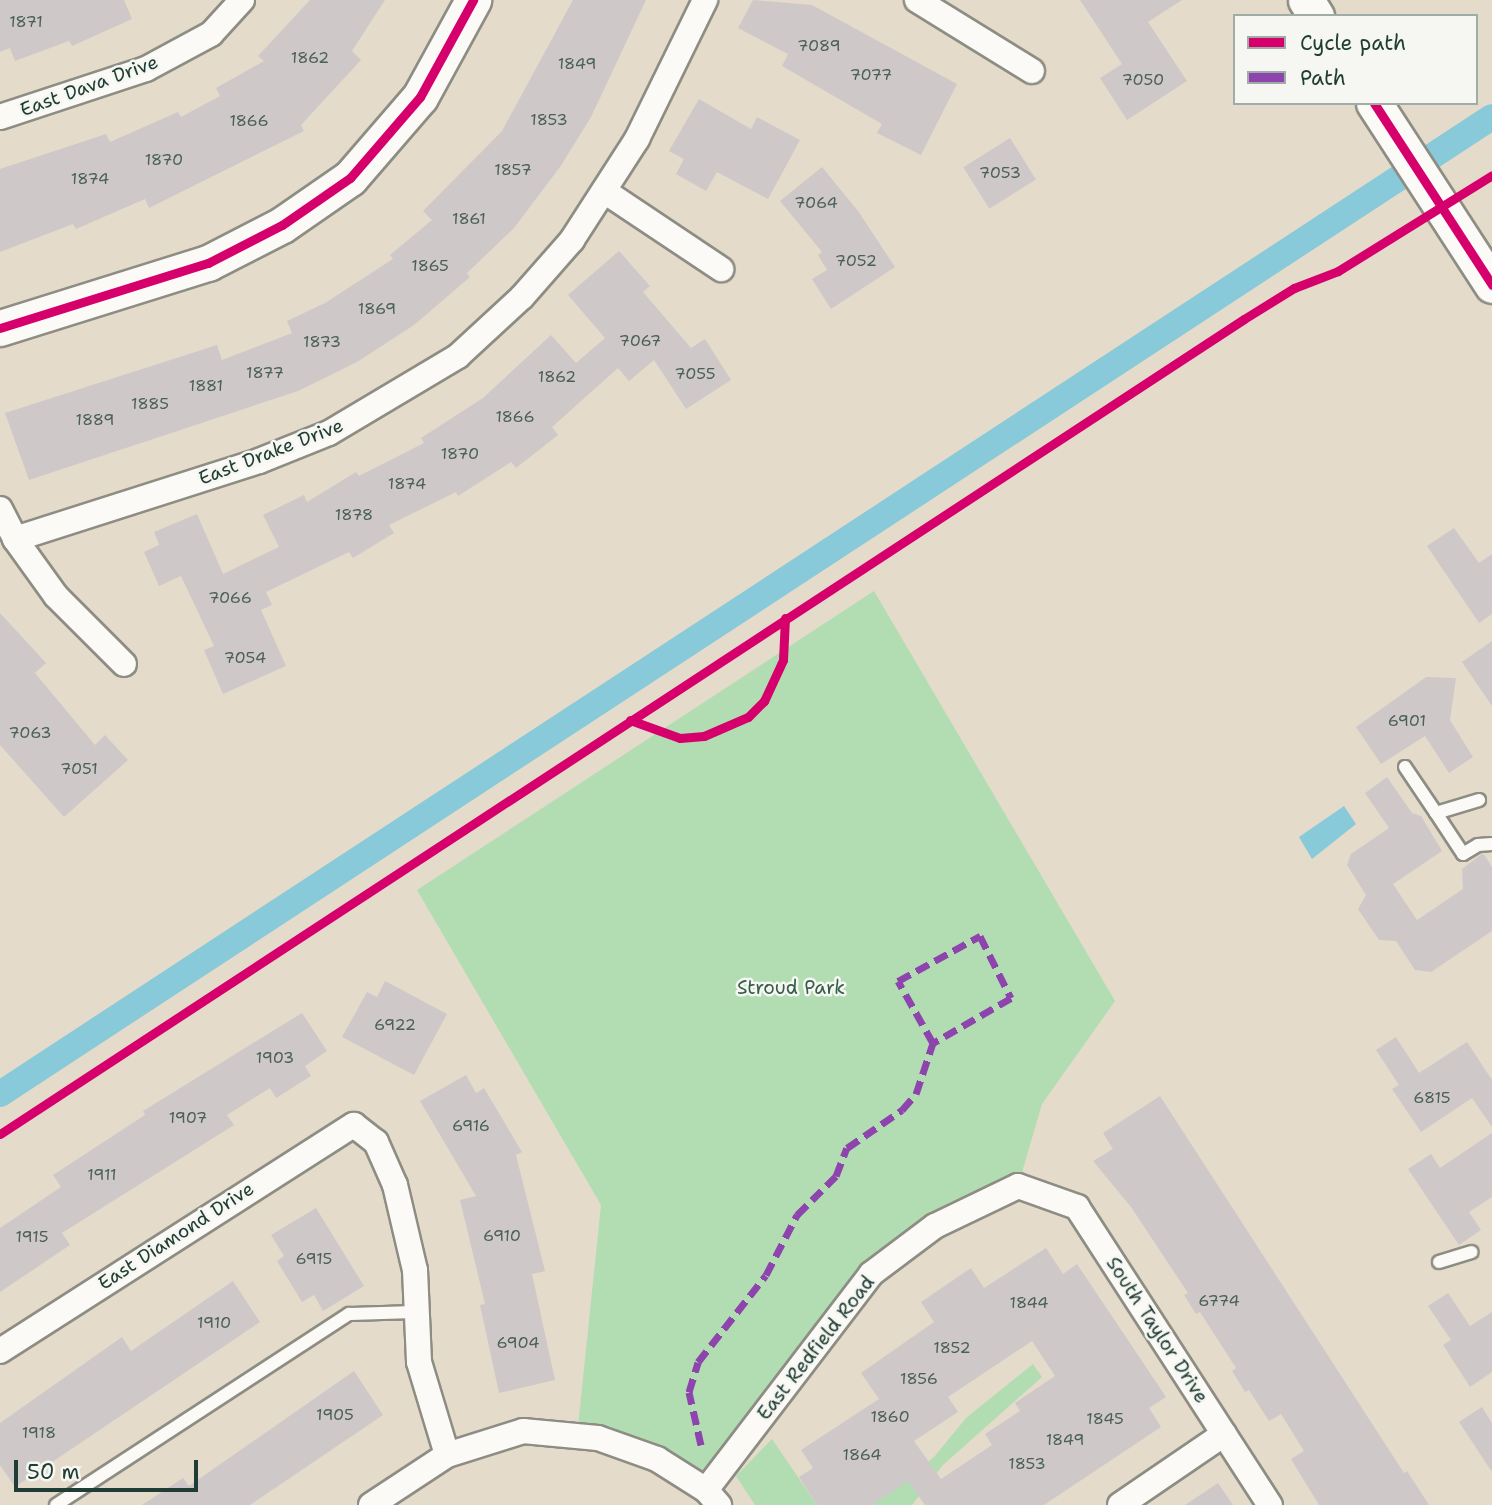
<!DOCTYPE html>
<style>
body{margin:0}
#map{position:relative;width:1492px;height:1505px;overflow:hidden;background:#e4dbca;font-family:"Shantell Sans",sans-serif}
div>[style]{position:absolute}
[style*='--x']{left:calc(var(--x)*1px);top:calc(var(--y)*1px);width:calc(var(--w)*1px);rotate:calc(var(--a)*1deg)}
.green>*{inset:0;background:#b2ddb3}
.water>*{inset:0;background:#88cad9}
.canal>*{height:26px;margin:-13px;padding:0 13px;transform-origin:13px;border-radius:13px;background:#88cad9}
.building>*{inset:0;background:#cfc8c9;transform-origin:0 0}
.roads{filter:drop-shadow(2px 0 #8d8d83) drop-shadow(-2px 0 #8d8d83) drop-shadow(0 2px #8d8d83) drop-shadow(0 -2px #8d8d83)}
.lane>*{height:12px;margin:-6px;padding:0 6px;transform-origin:6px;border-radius:6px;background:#fbfaf7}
.street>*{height:24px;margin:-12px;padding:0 12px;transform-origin:12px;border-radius:12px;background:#fbfaf7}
.secondary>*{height:35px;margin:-17.5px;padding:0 17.5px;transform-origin:17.5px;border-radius:17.5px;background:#fbfaf7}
.quiet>*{height:7px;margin-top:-3.5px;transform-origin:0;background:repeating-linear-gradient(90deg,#8e44ad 0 14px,transparent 0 21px)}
.cycleway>*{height:9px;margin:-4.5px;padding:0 4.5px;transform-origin:4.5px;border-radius:4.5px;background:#d6006c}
span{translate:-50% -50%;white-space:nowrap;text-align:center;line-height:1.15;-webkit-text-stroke:5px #f6f6f2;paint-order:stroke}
.number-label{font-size:16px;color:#4b6059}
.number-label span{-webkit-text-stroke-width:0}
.street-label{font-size:19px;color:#1f3d34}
.park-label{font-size:19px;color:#345d4a}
.legend{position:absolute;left:1233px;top:14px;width:245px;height:91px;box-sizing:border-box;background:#f6f6f2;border:2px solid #a0aca6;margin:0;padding:9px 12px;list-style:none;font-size:21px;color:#1f3d34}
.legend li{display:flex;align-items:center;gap:14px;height:35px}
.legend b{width:35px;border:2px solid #a0aca6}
.scale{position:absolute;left:14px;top:1460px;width:184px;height:32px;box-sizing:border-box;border:4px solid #1f3d34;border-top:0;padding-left:9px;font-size:21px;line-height:24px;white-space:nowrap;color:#1f3d34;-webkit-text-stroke:5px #f6f6f2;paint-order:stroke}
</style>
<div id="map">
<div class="green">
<div style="clip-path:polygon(874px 591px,1115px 1001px,1042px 1104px,1018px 1186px,871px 1274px,706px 1490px,577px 1436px,601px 1205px,417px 890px)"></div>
<div style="clip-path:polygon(1033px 1364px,1042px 1377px,943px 1465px,912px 1505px,868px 1505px,934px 1457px,966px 1418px)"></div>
<div style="clip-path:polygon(772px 1439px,817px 1505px,755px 1505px,736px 1476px)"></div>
</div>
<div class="water">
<div style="clip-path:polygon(1344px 806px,1356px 824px,1312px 859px,1299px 837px)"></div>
</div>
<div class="canal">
<div style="--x:0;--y:1094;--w:1783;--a:-33.22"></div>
</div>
<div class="building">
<div style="clip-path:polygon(0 0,124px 0,132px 19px,72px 46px,69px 41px,15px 61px,10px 48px,0 52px)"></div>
<div style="clip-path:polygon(310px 0,385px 0,352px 51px,361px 60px,301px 125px,304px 131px,149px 208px,145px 199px,76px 229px,73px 224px,0 252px,0 169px,106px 134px,110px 142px,178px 112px,181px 117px,220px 96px,216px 88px,264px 61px,258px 56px)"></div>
<div style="clip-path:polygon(573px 0,646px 0,591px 117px,560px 167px,514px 228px,467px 273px,470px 277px,414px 325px,357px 362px,298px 391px,29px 480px,5px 413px,217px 345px,222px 360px,292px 333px,287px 321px,325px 303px,393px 259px,390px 255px,432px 220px,423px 211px,502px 131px)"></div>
<div style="clip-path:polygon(753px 0,812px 5px,957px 84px,921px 155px,877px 133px,882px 124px,782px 66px,788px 54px,738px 28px)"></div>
<div style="clip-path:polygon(1080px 0,1182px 0,1148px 22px,1187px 81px,1127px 120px,1100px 78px,1122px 64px)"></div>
<div style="clip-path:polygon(699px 99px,751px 129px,757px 117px,800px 140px,768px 199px,717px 172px,706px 191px,676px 174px,684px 159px,669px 151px)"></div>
<div style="left:1010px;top:138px;width:49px;height:55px;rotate:58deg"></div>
<div style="clip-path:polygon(822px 167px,858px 211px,895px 267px,831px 309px,812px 279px,827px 270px,818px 255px,822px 252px,780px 201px)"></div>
<div style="clip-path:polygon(619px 251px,650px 286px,643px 292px,691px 348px,705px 339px,731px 380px,686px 409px,654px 360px,629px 381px,618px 368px,552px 427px,558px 435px,516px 468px,511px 462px,458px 496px,456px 492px,389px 525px,394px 533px,353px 558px,349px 552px,266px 592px,272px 605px,261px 610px,286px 666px,223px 694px,204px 650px,214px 646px,181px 576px,159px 586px,144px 552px,159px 545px,154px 532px,197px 514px,223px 574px,279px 547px,263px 515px,304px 495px,307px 502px,356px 472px,359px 476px,424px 443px,421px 438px,483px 398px,551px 335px,576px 363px,605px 338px,568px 295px)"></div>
<div style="clip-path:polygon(1454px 528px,1479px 563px,1492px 554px,1492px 614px,1479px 623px,1427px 546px)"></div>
<div style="clip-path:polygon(0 613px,46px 663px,35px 673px,95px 745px,105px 735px,128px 760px,64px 817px,0 745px)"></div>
<div style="clip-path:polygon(1492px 641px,1492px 706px,1462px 662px)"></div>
<div style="clip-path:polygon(1426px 677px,1456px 678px,1450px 720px,1473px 757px,1449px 773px,1425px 736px,1381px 764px,1356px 727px)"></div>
<div style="clip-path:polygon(1387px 777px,1412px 813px,1421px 816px,1442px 851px,1393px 884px,1417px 920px,1463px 889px,1462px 869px,1483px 853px,1492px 867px,1492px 931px,1431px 972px,1415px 970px,1396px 941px,1379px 940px,1358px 909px,1366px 895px,1347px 865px,1351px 854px,1389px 828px,1365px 793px)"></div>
<div style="clip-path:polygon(385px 981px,447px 1014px,414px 1075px,342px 1037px,367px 992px,377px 997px)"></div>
<div style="clip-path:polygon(302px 1013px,327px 1051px,305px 1066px,311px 1076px,276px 1098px,270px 1088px,227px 1115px,234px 1125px,62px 1233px,70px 1245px,0 1292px,0 1228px,61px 1187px,53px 1175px,145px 1115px,143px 1111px)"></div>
<div style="clip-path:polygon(1396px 1037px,1419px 1073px,1467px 1042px,1492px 1080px,1492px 1127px,1472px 1098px,1421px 1132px,1392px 1089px,1399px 1085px,1376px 1050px)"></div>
<div style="clip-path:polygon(466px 1075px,476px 1093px,484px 1088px,522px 1152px,516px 1155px,545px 1271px,532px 1274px,555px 1380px,499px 1393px,480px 1305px,485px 1304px,460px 1200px,476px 1196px,420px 1101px)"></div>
<div style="clip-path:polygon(1160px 1096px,1404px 1473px,1407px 1471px,1429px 1505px,1319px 1505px,1291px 1459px,1304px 1451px,1281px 1414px,1269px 1421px,1249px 1390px,1245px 1392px,1232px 1371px,1236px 1368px,1200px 1312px,1196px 1314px,1184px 1295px,1188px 1293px,1131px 1207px,1093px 1161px,1113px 1149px,1103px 1133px)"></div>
<div style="clip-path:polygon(1492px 1133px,1492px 1197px,1469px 1212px,1481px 1230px,1459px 1245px,1408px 1169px,1431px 1154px,1440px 1168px)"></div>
<div style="clip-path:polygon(316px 1208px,364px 1286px,323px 1311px,314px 1295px,302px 1302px,277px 1261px,284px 1256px,271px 1235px)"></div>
<div style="clip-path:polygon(evenodd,1046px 1248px,1063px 1274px,1077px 1264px,1166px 1397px,1149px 1408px,1161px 1427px,1044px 1505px,925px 1505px,908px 1481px,872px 1505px,817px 1505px,799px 1477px,813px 1468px,801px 1450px,879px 1399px,861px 1373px,934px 1322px,921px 1302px,971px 1268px,984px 1288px,1046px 1248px,1032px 1341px,1055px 1376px,1015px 1403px,1020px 1411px,985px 1434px,992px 1445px,941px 1479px,914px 1441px,958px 1412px,948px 1397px,1032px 1341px)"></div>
<div style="clip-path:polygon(233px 1281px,260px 1322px,15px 1487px,0 1465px,0 1423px,122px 1337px,131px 1351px)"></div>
<div style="clip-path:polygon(1448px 1293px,1470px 1326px,1492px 1312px,1492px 1372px,1470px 1387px,1443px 1345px,1451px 1340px,1428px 1306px)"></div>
<div style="clip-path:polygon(354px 1371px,383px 1415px,250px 1505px,142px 1505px,183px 1478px,189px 1486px)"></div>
<div style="clip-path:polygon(1482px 1407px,1492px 1423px,1492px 1472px,1459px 1422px)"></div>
<div style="clip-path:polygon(1218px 1483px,1233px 1505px,1185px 1505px)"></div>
</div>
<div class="roads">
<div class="lane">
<div style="--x:1405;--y:767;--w:55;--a:56"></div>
<div style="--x:1436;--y:813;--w:45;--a:-16.8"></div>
<div style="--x:1436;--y:813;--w:49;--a:56.6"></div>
<div style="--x:1463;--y:854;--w:17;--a:-31"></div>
<div style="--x:1478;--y:845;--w:14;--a:-4"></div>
<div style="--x:1439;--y:1262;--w:34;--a:-17"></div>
<div style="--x:56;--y:1505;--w:350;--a:-33.1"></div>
<div style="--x:349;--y:1314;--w:67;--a:-1.7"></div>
</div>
<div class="street">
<div style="--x:917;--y:0;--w:135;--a:31.7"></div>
<div style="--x:0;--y:117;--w:154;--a:-18.2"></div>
<div style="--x:146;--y:69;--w:74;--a:-28.3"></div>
<div style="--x:211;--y:34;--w:46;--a:-47.6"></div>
<div style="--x:604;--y:191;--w:141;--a:33.7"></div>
<div style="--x:0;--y:509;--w:34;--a:63"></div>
<div style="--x:15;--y:539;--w:70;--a:54.3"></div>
<div style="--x:56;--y:596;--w:96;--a:45"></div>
<div style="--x:15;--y:539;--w:256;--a:-17.7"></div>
<div style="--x:259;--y:461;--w:75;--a:-21.8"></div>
<div style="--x:329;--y:433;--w:150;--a:-30.8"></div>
<div style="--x:458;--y:356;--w:87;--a:-42.7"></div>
<div style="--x:522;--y:297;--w:76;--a:-48.7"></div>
<div style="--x:572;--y:240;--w:120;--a:-57.2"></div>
<div style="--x:637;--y:139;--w:155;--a:-63.9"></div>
<div style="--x:0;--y:1351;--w:420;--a:-32.6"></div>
<div style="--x:354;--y:1125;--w:28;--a:38"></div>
<div style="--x:376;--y:1142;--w:47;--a:66.2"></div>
<div style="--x:395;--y:1185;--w:87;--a:76.8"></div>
<div style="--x:415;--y:1270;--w:92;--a:87.5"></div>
<div style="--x:419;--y:1362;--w:97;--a:73.2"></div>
<div style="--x:706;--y:1490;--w:272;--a:-52.6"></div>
<div style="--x:871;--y:1274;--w:80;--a:-36.9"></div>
<div style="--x:935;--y:1226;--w:92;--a:-25.7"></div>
<div style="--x:1018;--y:1186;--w:63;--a:19.6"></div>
<div style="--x:1077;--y:1207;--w:355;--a:57.1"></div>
<div style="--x:371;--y:1505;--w:91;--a:-33.3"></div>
<div style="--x:447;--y:1455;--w:80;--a:-17.5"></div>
<div style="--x:523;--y:1431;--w:75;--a:5.3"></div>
<div style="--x:598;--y:1438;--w:63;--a:19.6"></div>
<div style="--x:657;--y:1459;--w:58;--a:32.3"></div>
<div style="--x:706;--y:1490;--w:20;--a:49"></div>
<div style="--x:1120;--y:1505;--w:126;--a:-34.3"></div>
</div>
<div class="secondary">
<div style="--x:1306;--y:0;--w:19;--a:58"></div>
<div style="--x:1374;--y:103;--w:217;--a:57"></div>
<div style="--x:0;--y:328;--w:218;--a:-17.4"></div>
<div style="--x:208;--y:263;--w:83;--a:-27.2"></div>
<div style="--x:282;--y:225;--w:83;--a:-34.7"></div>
<div style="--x:350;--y:178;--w:107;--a:-49.2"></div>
<div style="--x:420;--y:97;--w:111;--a:-61.3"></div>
</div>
</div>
<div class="quiet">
<div style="--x:701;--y:1445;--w:54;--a:-102.8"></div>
<div style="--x:689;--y:1392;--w:31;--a:-73"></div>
<div style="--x:698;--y:1362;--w:110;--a:-52"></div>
<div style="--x:766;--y:1275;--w:68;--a:-62.7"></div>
<div style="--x:797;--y:1215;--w:55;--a:-45"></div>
<div style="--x:836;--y:1176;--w:30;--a:-69"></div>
<div style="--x:847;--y:1148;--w:67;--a:-34.6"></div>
<div style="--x:902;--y:1110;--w:21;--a:-49"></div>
<div style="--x:916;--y:1094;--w:54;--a:-71.6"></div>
<div style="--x:933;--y:1043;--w:71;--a:-119.4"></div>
<div style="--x:898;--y:981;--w:94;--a:-28.8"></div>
<div style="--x:980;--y:936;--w:69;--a:63.4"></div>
<div style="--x:1011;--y:998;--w:90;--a:150"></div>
</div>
<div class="cycleway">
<div style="--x:1374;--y:103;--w:217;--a:57"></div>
<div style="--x:0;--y:328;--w:218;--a:-17.4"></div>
<div style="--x:208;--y:263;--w:83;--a:-27.2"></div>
<div style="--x:282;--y:225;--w:83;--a:-34.7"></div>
<div style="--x:350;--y:178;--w:107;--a:-49.2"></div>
<div style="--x:420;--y:97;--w:111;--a:-61.3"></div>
<div style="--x:630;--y:720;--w:53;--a:19.8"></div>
<div style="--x:680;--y:738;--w:24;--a:-5"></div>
<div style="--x:704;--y:736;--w:48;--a:-23.4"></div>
<div style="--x:748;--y:717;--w:23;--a:-45"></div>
<div style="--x:764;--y:701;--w:45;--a:-65.1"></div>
<div style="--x:783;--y:660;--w:42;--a:-87.3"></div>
<div style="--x:0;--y:1134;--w:1487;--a:-33.23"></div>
<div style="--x:1244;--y:319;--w:59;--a:-31.8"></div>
<div style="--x:1294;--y:288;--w:47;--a:-21.1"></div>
<div style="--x:1338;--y:271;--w:181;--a:-31.9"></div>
</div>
<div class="number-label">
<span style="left:26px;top:22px">1871</span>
<span style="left:819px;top:46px">7089</span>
<span style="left:310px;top:58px">1862</span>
<span style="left:577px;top:64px">1849</span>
<span style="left:871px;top:75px">7077</span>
<span style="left:1143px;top:80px">7050</span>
<span style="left:549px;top:120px">1853</span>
<span style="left:249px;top:121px">1866</span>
<span style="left:164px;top:160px">1870</span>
<span style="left:513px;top:170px">1857</span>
<span style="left:1000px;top:173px">7053</span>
<span style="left:90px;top:179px">1874</span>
<span style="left:816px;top:203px">7064</span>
<span style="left:469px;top:219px">1861</span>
<span style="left:856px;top:261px">7052</span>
<span style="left:430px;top:266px">1865</span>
<span style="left:377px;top:309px">1869</span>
<span style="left:640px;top:341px">7067</span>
<span style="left:322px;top:342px">1873</span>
<span style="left:265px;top:373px">1877</span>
<span style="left:695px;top:374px">7055</span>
<span style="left:557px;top:377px">1862</span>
<span style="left:206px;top:386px">1881</span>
<span style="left:150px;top:404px">1885</span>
<span style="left:515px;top:417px">1866</span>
<span style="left:95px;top:420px">1889</span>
<span style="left:460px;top:454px">1870</span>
<span style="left:407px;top:484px">1874</span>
<span style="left:354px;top:515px">1878</span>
<span style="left:230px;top:598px">7066</span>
<span style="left:245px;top:658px">7054</span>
<span style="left:1407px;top:721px">6901</span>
<span style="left:30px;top:733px">7063</span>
<span style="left:79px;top:769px">7051</span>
<span style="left:395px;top:1025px">6922</span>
<span style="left:275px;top:1058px">1903</span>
<span style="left:1432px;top:1098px">6815</span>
<span style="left:188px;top:1118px">1907</span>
<span style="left:471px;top:1126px">6916</span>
<span style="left:102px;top:1175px">1911</span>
<span style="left:502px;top:1236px">6910</span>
<span style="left:32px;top:1237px">1915</span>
<span style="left:314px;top:1259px">6915</span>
<span style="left:1219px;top:1301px">6774</span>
<span style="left:1029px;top:1303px">1844</span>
<span style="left:214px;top:1323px">1910</span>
<span style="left:518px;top:1343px">6904</span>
<span style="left:952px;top:1348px">1852</span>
<span style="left:919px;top:1379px">1856</span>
<span style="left:335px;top:1415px">1905</span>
<span style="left:890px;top:1417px">1860</span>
<span style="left:1105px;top:1419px">1845</span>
<span style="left:39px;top:1433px">1918</span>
<span style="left:1065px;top:1440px">1849</span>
<span style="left:862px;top:1455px">1864</span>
<span style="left:1027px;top:1464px">1853</span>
</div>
<div class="street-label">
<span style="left:89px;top:86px;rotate:-20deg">East Dava Drive</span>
<span style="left:271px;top:452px;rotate:-21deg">East Drake Drive</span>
<span style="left:176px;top:1236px;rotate:-33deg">East Diamond Drive</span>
<span style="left:1157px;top:1330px;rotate:57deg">South Taylor Drive</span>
<span style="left:816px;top:1348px;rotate:-52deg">East Redfield Road</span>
</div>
<div class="park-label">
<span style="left:791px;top:988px">Stroud Park</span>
</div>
<ul class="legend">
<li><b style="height:9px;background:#d6006c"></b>Cycle path</li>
<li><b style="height:9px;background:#8e44ad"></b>Path</li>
</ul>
<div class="scale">50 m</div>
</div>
